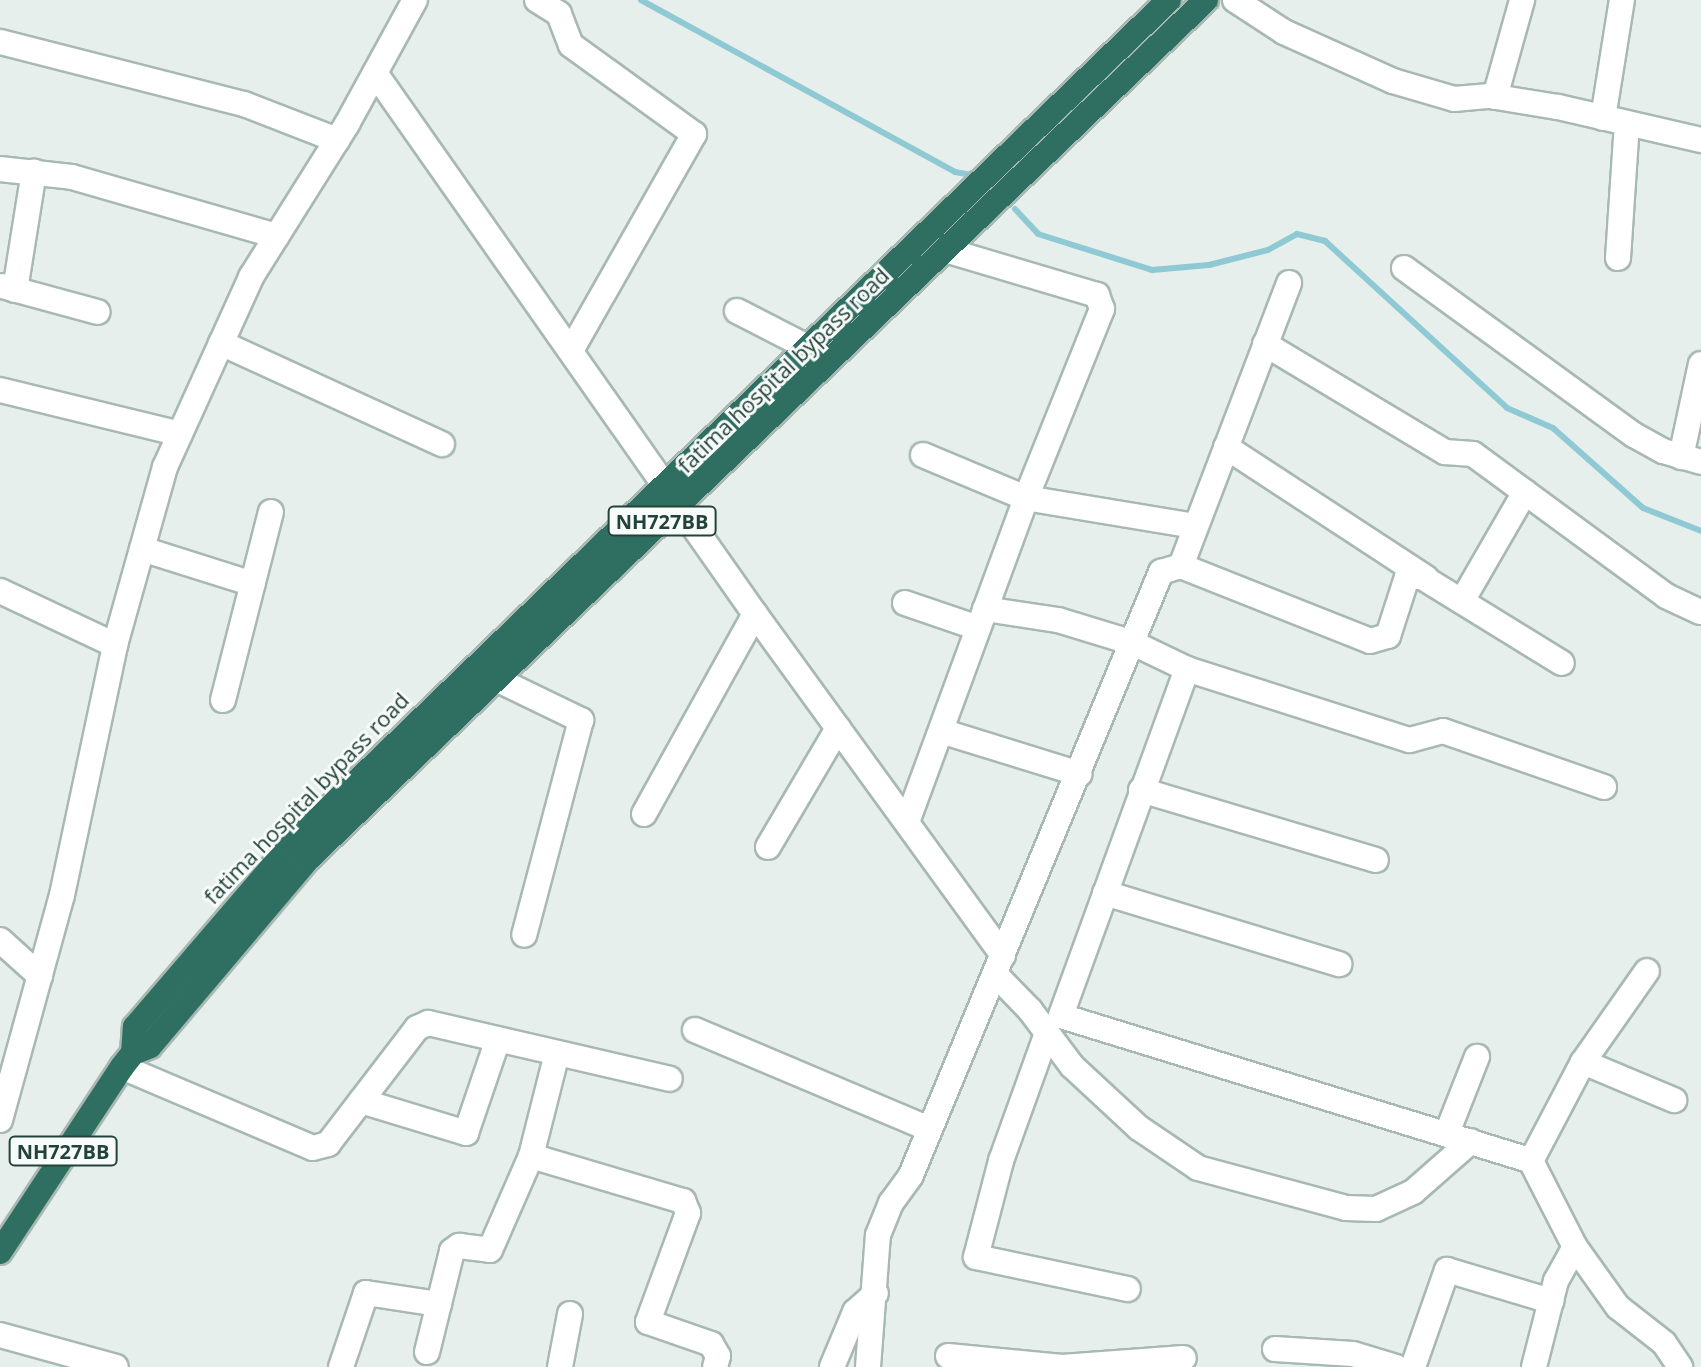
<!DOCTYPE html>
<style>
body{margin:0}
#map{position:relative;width:1701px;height:1367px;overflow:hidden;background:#e6efeb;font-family:"Open Sans",sans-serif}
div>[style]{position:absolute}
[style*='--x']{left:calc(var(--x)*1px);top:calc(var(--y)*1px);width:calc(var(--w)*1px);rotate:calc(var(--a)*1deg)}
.stream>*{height:6px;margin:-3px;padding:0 3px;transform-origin:3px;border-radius:3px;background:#8ec9d4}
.roads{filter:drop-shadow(2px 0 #a8b8b2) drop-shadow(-2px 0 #a8b8b2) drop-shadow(0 2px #a8b8b2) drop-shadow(0 -2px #a8b8b2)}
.minor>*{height:24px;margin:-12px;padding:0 12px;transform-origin:12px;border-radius:12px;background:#fff}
.highway>*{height:24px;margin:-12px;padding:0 12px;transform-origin:12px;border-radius:12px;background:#2f6f62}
span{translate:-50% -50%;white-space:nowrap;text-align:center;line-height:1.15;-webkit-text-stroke:6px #f7fbf9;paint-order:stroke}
.shield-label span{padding:2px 6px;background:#f7fbf9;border:2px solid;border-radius:6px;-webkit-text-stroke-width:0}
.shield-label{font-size:20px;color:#24423a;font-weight:700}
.street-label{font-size:22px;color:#24423a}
</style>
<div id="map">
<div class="stream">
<div style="--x:641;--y:0;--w:358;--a:28.7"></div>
<div style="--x:955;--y:172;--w:17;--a:10"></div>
<div style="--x:1015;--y:209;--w:34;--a:47"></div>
<div style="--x:1038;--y:234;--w:120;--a:17.5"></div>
<div style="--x:1152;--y:270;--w:57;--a:-5"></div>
<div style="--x:1209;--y:265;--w:61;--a:-14.3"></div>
<div style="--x:1268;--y:250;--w:33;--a:-29"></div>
<div style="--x:1297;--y:234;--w:29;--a:14"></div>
<div style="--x:1325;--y:241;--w:247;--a:42.5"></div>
<div style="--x:1507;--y:408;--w:50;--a:23.5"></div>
<div style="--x:1553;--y:428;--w:120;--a:41.6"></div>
<div style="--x:1643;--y:508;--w:62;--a:21.6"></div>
</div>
<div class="roads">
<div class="minor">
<div style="--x:537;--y:0;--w:26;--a:32"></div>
<div style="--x:559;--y:14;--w:33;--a:69"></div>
<div style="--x:571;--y:45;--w:152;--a:35.9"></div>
<div style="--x:694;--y:134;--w:247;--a:119.6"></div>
<div style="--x:1235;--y:0;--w:59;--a:33.1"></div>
<div style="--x:1284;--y:32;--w:120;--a:24.2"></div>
<div style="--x:1393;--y:81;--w:64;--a:16.4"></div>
<div style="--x:1454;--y:99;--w:36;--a:-5"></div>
<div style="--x:1490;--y:96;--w:69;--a:9.2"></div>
<div style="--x:1558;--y:107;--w:147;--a:13"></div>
<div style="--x:0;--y:42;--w:252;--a:14.3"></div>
<div style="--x:244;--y:104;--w:100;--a:21.2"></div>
<div style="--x:375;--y:73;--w:661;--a:54.92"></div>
<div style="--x:755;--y:614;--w:422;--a:54"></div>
<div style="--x:1495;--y:97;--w:101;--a:-74.4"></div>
<div style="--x:1603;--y:118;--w:120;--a:-80.9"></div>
<div style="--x:0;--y:169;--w:72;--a:6.3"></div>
<div style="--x:72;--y:177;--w:213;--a:16.1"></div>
<div style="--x:1618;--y:258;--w:135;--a:-86.2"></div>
<div style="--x:1404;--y:268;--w:284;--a:36"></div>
<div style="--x:1634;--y:435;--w:33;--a:29"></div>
<div style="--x:1663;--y:451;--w:40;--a:16"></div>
<div style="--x:2;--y:286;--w:99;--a:15.2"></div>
<div style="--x:15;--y:290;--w:120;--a:-80.9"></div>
<div style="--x:737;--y:311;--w:76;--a:27.2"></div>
<div style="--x:221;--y:343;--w:243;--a:24.6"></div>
<div style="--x:1265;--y:344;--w:210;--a:31"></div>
<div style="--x:1445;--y:452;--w:28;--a:4"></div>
<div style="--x:1473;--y:454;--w:240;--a:36.3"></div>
<div style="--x:1666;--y:596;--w:38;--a:25"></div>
<div style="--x:0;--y:390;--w:185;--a:13.7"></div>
<div style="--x:1226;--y:447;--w:239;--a:33.2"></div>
<div style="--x:923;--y:455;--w:112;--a:22.7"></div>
<div style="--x:1026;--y:498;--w:204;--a:-68.1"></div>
<div style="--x:1102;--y:309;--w:15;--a:-110"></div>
<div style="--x:1097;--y:295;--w:155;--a:-163.5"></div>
<div style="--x:1681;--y:457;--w:95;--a:-77.9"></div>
<div style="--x:142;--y:549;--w:116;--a:17.5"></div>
<div style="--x:1181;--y:566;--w:303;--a:-69.1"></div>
<div style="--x:0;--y:591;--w:127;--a:25.2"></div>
<div style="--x:1462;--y:601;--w:126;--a:-60"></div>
<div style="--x:905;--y:603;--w:77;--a:18.9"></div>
<div style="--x:985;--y:609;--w:74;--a:8.6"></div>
<div style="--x:1058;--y:620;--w:78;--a:17"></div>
<div style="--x:1133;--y:643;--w:60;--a:25.7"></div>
<div style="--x:494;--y:678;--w:97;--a:25.8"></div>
<div style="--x:581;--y:720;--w:222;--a:104.8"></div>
<div style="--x:223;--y:700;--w:194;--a:-75.7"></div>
<div style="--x:941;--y:731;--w:145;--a:17.2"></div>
<div style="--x:1604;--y:787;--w:170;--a:-160.8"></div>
<div style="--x:1443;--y:731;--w:35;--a:165"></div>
<div style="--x:1409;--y:740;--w:233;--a:-162.3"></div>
<div style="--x:1187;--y:669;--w:369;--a:110"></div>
<div style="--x:1061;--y:1016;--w:492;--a:17.1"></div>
<div style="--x:1531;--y:1161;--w:97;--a:62.9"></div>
<div style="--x:1575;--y:1247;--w:74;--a:54.4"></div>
<div style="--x:1618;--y:1307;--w:58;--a:38"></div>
<div style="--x:1664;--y:1343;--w:29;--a:56"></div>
<div style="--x:1141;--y:790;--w:245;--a:16.6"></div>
<div style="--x:644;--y:814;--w:229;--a:-61"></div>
<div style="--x:907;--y:822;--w:345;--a:-69.8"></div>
<div style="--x:1026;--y:498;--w:172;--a:9.4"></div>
<div style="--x:768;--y:847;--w:138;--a:-59.5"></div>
<div style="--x:1105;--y:893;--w:245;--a:16.9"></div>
<div style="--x:0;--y:940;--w:54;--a:42"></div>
<div style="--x:995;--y:974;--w:50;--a:45.8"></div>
<div style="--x:1030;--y:1010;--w:70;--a:53.1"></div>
<div style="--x:1072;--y:1066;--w:91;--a:42.8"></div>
<div style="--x:1139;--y:1128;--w:71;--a:34.1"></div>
<div style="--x:1198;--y:1168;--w:153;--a:15.1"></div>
<div style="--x:1346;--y:1208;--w:30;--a:2"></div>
<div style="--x:1376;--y:1209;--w:41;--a:-24.7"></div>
<div style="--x:1413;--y:1192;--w:77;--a:-41.3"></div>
<div style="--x:695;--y:1030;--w:254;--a:22.9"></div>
<div style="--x:1047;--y:1033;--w:136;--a:109.8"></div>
<div style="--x:1001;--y:1161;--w:99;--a:104.6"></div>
<div style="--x:976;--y:1257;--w:155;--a:11.9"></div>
<div style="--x:1583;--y:1062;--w:99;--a:22.7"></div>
<div style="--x:122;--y:1067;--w:207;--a:23"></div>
<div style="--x:313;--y:1148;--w:16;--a:-15"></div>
<div style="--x:328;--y:1144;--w:146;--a:-52.5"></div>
<div style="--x:417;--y:1028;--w:12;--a:-24"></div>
<div style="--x:428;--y:1023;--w:248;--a:13"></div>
<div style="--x:361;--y:1101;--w:110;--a:16.9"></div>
<div style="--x:466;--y:1133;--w:99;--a:-71.2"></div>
<div style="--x:0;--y:1120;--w:233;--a:-74.6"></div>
<div style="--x:62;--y:895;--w:256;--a:-78"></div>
<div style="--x:115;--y:645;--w:185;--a:-74.3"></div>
<div style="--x:165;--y:467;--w:209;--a:-65.6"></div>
<div style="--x:251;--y:277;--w:181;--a:-57.9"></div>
<div style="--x:347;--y:124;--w:141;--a:-61.3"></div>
<div style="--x:1447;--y:1133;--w:82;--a:-68.5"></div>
<div style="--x:531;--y:1156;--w:159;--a:16.5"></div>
<div style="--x:683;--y:1201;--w:13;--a:67"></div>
<div style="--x:688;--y:1213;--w:116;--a:110.2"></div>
<div style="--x:648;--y:1322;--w:67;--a:19.2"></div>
<div style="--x:711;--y:1344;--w:14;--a:60"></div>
<div style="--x:718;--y:1356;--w:11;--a:105"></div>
<div style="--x:1531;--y:1161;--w:112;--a:-62.3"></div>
<div style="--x:1583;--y:1062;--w:111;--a:-54.9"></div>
<div style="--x:0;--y:1335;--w:120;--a:15.4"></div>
<div style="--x:1275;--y:1349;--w:78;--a:3.7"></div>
<div style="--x:1353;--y:1354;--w:45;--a:16.8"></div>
<div style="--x:427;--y:1352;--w:104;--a:-76.1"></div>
<div style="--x:452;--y:1251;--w:9;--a:-36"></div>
<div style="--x:459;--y:1246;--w:31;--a:7"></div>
<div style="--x:490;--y:1250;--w:103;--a:-66.4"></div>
<div style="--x:531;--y:1156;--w:106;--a:-75.8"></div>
<div style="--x:948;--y:1356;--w:115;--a:5.5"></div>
<div style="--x:1062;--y:1367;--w:122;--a:-4.2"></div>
<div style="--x:341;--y:1367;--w:78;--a:-71.3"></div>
<div style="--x:366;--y:1293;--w:74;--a:8.6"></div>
<div style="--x:560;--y:1367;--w:54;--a:-79.3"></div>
<div style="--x:832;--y:1367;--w:60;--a:-67.3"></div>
<div style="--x:855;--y:1312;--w:28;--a:-42"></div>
<div style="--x:868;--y:1367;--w:132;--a:-85.7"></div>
<div style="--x:878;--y:1235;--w:35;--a:-68"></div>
<div style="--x:891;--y:1203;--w:34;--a:-54"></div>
<div style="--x:911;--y:1175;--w:653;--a:-67.48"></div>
<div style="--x:1161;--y:572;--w:21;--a:-17"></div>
<div style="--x:1181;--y:566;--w:203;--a:21.6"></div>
<div style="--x:1370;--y:641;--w:19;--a:-16"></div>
<div style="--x:1388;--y:636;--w:62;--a:-72.1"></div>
<div style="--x:1407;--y:577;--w:15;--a:0"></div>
<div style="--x:1422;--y:577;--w:164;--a:31.6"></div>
<div style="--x:1413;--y:1367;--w:103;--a:-70.7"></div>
<div style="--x:1447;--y:1270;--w:109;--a:16.6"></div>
<div style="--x:1534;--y:1367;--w:89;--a:-75.7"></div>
<div style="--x:1556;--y:1281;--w:39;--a:-61"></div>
</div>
<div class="highway">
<div style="--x:133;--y:1053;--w:26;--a:-86"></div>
<div style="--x:135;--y:1027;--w:241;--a:-49.4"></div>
<div style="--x:292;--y:844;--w:1217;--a:-43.9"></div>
<div style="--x:0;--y:1252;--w:222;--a:-56.6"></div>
<div style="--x:122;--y:1067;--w:18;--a:-52"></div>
<div style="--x:133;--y:1053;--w:18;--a:-22"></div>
<div style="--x:150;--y:1046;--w:243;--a:-49.8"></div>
<div style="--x:307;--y:860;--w:1244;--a:-43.73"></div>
</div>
</div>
<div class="shield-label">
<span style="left:662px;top:521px">NH727BB</span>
<span style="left:63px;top:1151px">NH727BB</span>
</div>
<div class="street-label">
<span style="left:783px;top:370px;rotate:-44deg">fatima hospital bypass road</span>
<span style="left:306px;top:798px;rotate:-46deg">fatima hospital bypass road</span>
</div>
</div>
